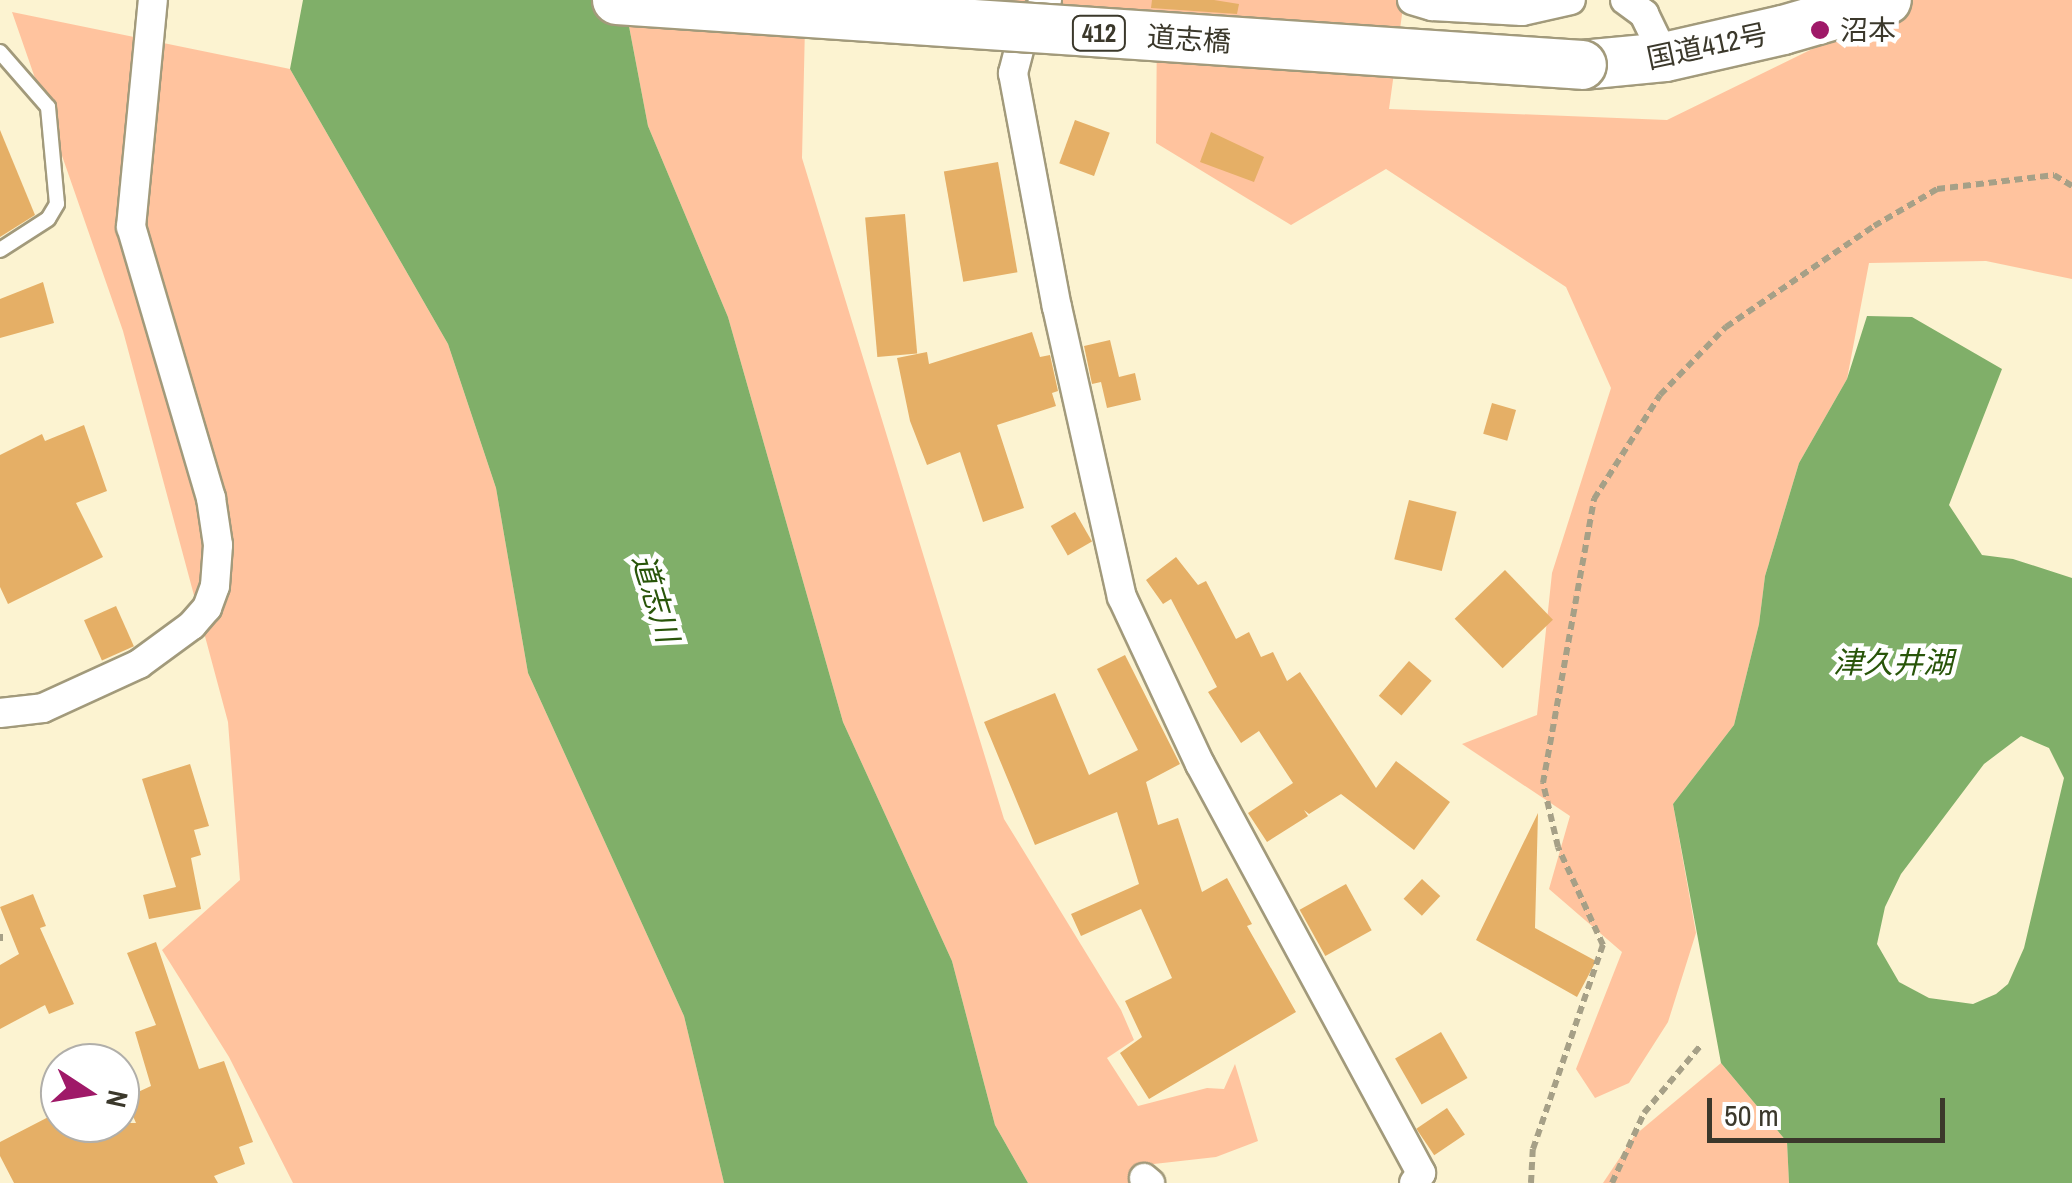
<!DOCTYPE html>
<meta charset="utf-8">
<style>
body{margin:0}
#map{position:relative;width:2072px;height:1183px;overflow:hidden;background:#fcf3d1;font-family:"Archivo Narrow","Noto Sans JP",sans-serif}
div>[style]{position:absolute}
[style*='--x']{left:calc(var(--x)*1px);top:calc(var(--y)*1px);width:calc(var(--w)*1px);rotate:calc(var(--a)*1deg)}
.green>*{inset:0;background:#ffc39e}
.water>*{inset:0;background:#80af69}
.building>*{inset:0;background:#e5af66;transform-origin:0 0}
.path>*{height:6px;margin-top:-3px;transform-origin:0;background:repeating-linear-gradient(90deg,#a6a087 0 8px,transparent 0 13px)}
.roads{filter:drop-shadow(2px 0 #a29a7b) drop-shadow(-2px 0 #a29a7b) drop-shadow(0 2px #a29a7b) drop-shadow(0 -2px #a29a7b)}
.lane>*{height:14px;margin:-7px;padding:0 7px;transform-origin:7px;border-radius:7px;background:#fff}
.street>*{height:28px;margin:-14px;padding:0 14px;transform-origin:14px;border-radius:14px;background:#fff}
.highway>*{height:48px;margin:-24px;padding:0 24px;transform-origin:24px;border-radius:24px;background:#fff}
.bridges{filter:drop-shadow(2px 0 #a29a7b) drop-shadow(-2px 0 #a29a7b) drop-shadow(0 2px #a29a7b) drop-shadow(0 -2px #a29a7b)}
.highway-bridge>*{height:48px;margin:-24px;padding:0 24px;transform-origin:24px;border-radius:24px;background:#fff}
.dots>*{width:28px;height:28px;translate:-50% -50%;box-sizing:border-box;border:5px solid #fff;border-radius:50%}
span{translate:-50% -50%;white-space:nowrap;text-align:center;line-height:1.15;-webkit-text-stroke:9px #fff;paint-order:stroke}
.shield-label span{padding:2px 8px;background:#fff;border:2px solid;border-radius:8px;-webkit-text-stroke-width:0}
.shield-label{font-size:25px;color:#3b382b;font-weight:700}
.poi-label{font-size:28px;color:#3b382b}
.left{translate:0 -50%;text-align:left}
.street-label{font-size:28px;color:#3b382b}
.water-label{font-size:30px;color:#29550a;font-style:italic}
.north{position:absolute;left:40px;top:1043px;width:100px;height:100px;box-sizing:border-box;background:#fff;border:2px solid #b1afaa;border-radius:50%;rotate:102deg;font-size:28px;font-weight:700;line-height:40px;text-align:center;color:#3b382b}
.north::after{content:'';display:block;margin:auto;width:35px;height:45px;background:#9f1968;clip-path:polygon(50% 0,100% 100%,50% 72%,0 100%)}
.scale{position:absolute;left:1707px;top:1098px;width:238px;height:45px;box-sizing:border-box;border:5px solid #3b382b;border-top:0;padding-left:12px;font-size:30px;line-height:35px;white-space:nowrap;color:#3b382b;-webkit-text-stroke:8px #fff;paint-order:stroke}
</style>
<div id="map">
<div class="green">
<div style="clip-path:polygon(624px 0,1404px 0,1389px 109px,1667px 120px,1912px 0,2072px 0,2072px 279px,1986px 261px,1869px 263px,1847px 379px,1799px 463px,1765px 576px,1759px 624px,1734px 725px,1673px 804px,1696px 933px,1668px 1022px,1629px 1083px,1595px 1098px,1576px 1069px,1622px 952px,1549px 889px,1570px 816px,1462px 744px,1537px 715px,1552px 573px,1611px 388px,1566px 287px,1386px 169px,1291px 225px,1156px 143px,1157px 20px,805px 26px,802px 158px,1004px 819px,1121px 1010px,1134px 1040px,1107px 1058px,1138px 1106px,1207px 1088px,1224px 1089px,1235px 1064px,1258px 1141px,1216px 1157px,1145px 1165px,1130px 1183px,1028px 1183px,995px 1125px,952px 961px,843px 722px,728px 317px,648px 126px)"></div>
<div style="clip-path:polygon(12px 12px,290px 69px,448px 344px,496px 488px,528px 673px,684px 1016px,724px 1183px,293px 1183px,229px 1057px,162px 950px,240px 880px,228px 722px,123px 331px)"></div>
<div style="clip-path:polygon(1721px 1063px,1787px 1142px,1789px 1183px,1603px 1183px,1635px 1135px)"></div>
</div>
<div class="water">
<div style="clip-path:polygon(303px 0,624px 0,648px 126px,728px 317px,843px 722px,952px 961px,995px 1125px,1028px 1183px,724px 1183px,684px 1016px,528px 673px,496px 488px,448px 344px,290px 69px)"></div>
<div style="clip-path:polygon(evenodd,1867px 316px,1912px 317px,2002px 369px,1949px 505px,1982px 555px,2013px 559px,2072px 578px,2072px 1183px,1789px 1183px,1787px 1142px,1721px 1063px,1673px 804px,1734px 725px,1759px 624px,1765px 576px,1799px 463px,1847px 379px,1867px 316px,2021px 736px,2049px 748px,2064px 778px,2024px 948px,2008px 984px,1996px 994px,1973px 1004px,1929px 998px,1899px 982px,1877px 944px,1885px 907px,1901px 874px,1984px 764px,2021px 736px)"></div>
</div>
<div class="building">
<div style="clip-path:polygon(1152px 0,1214px 0,1239px 4px,1237px 14px,1151px 8px)"></div>
<div style="left:1075px;top:120px;width:37px;height:46px;rotate:20deg"></div>
<div style="clip-path:polygon(0 130px,35px 215px,0 237px)"></div>
<div style="clip-path:polygon(1211px 132px,1264px 157px,1254px 182px,1200px 162px)"></div>
<div style="left:998px;top:162px;width:112px;height:55px;rotate:80deg"></div>
<div style="left:905px;top:214px;width:140px;height:40px;rotate:85deg"></div>
<div style="clip-path:polygon(43px 282px,54px 323px,0 338px,0 299px)"></div>
<div style="clip-path:polygon(1032px 332px,1040px 357px,1050px 355px,1058px 391px,1052px 393px,1056px 406px,997px 425px,1024px 508px,983px 522px,960px 452px,927px 465px,910px 421px,897px 358px,927px 352px,929px 364px)"></div>
<div style="clip-path:polygon(1110px 340px,1119px 377px,1135px 373px,1141px 400px,1107px 408px,1101px 382px,1092px 384px,1084px 346px)"></div>
<div style="left:1492px;top:403px;width:25px;height:32px;rotate:16deg"></div>
<div style="clip-path:polygon(84px 425px,107px 491px,76px 503px,103px 557px,8px 604px,0 587px,0 455px,42px 434px,45px 441px)"></div>
<div style="left:1409px;top:500px;width:49px;height:61px;rotate:14deg"></div>
<div style="left:1075px;top:512px;width:34px;height:28px;rotate:60deg"></div>
<div style="clip-path:polygon(1176px 557px,1198px 585px,1206px 581px,1236px 639px,1249px 632px,1261px 657px,1273px 652px,1287px 681px,1300px 672px,1376px 788px,1396px 761px,1450px 802px,1414px 850px,1341px 794px,1309px 814px,1304px 810px,1308px 816px,1267px 842px,1248px 813px,1293px 783px,1259px 731px,1241px 743px,1208px 692px,1217px 687px,1171px 599px,1163px 604px,1146px 580px)"></div>
<div style="left:1505px;top:570px;width:69px;height:70px;rotate:46deg"></div>
<div style="left:116px;top:606px;width:44px;height:35px;rotate:66deg"></div>
<div style="clip-path:polygon(1125px 655px,1180px 764px,1146px 782px,1158px 825px,1178px 818px,1202px 892px,1227px 878px,1252px 924px,1247px 926px,1296px 1012px,1149px 1099px,1120px 1053px,1142px 1037px,1125px 1001px,1172px 978px,1141px 909px,1081px 936px,1071px 914px,1139px 884px,1117px 812px,1035px 845px,984px 722px,1055px 693px,1089px 775px,1138px 750px,1097px 669px)"></div>
<div style="left:1409px;top:661px;width:30px;height:46px;rotate:41deg"></div>
<div style="clip-path:polygon(190px 764px,209px 826px,194px 830px,201px 855px,191px 858px,201px 909px,149px 919px,143px 895px,176px 887px,142px 779px)"></div>
<div style="clip-path:polygon(1538px 813px,1535px 928px,1596px 961px,1577px 997px,1476px 940px)"></div>
<div style="left:1422px;top:879px;width:25px;height:27px;rotate:43deg"></div>
<div style="left:1346px;top:884px;width:53px;height:53px;rotate:61deg"></div>
<div style="clip-path:polygon(33px 894px,46px 926px,40px 928px,74px 1004px,49px 1014px,45px 1005px,0 1029px,0 965px,19px 954px,0 907px)"></div>
<div style="clip-path:polygon(156px 942px,199px 1069px,224px 1061px,253px 1142px,239px 1147px,245px 1164px,214px 1176px,218px 1183px,14px 1183px,0 1156px,0 1142px,60px 1111px,60px 1123px,136px 1123px,125px 1098px,151px 1086px,135px 1032px,156px 1025px,127px 953px)"></div>
<div style="left:1441px;top:1032px;width:53px;height:53px;rotate:60deg"></div>
<div style="left:1447px;top:1108px;width:32px;height:37px;rotate:56deg"></div>
</div>
<div class="path">
<div style="--x:0;--y:934;--w:7;--a:90"></div>
<div style="--x:1531;--y:1183;--w:34;--a:-87"></div>
<div style="--x:1533;--y:1149;--w:216;--a:-71.1"></div>
<div style="--x:1603;--y:945;--w:108;--a:-114.7"></div>
<div style="--x:1558;--y:847;--w:66;--a:-103.2"></div>
<div style="--x:1543;--y:783;--w:289;--a:-79.8"></div>
<div style="--x:1594;--y:499;--w:123;--a:-57.6"></div>
<div style="--x:1660;--y:395;--w:95;--a:-45.9"></div>
<div style="--x:1726;--y:327;--w:179;--a:-34.3"></div>
<div style="--x:1874;--y:226;--w:73;--a:-30.4"></div>
<div style="--x:1937;--y:189;--w:118;--a:-6.8"></div>
<div style="--x:2054;--y:175;--w:21;--a:31"></div>
<div style="--x:1612;--y:1183;--w:77;--a:-65.4"></div>
<div style="--x:1644;--y:1113;--w:90;--a:-50"></div>
</div>
<div class="roads">
<div class="lane">
<div style="--x:0;--y:52;--w:73;--a:48.9"></div>
<div style="--x:48;--y:107;--w:97;--a:84.7"></div>
<div style="--x:57;--y:204;--w:17;--a:121"></div>
<div style="--x:48;--y:219;--w:57;--a:147.1"></div>
</div>
<div class="street">
<div style="--x:1047;--y:0;--w:35;--a:129"></div>
<div style="--x:1025;--y:27;--w:48;--a:104.6"></div>
<div style="--x:1013;--y:73;--w:238;--a:79.4"></div>
<div style="--x:1057;--y:307;--w:297;--a:77.4"></div>
<div style="--x:1122;--y:597;--w:184;--a:65"></div>
<div style="--x:1200;--y:764;--w:465;--a:61.6"></div>
<div style="--x:1421;--y:1173;--w:12;--a:125"></div>
<div style="--x:1412;--y:0;--w:21;--a:17"></div>
<div style="--x:1432;--y:6;--w:90;--a:3.2"></div>
<div style="--x:1522;--y:11;--w:50;--a:-12.7"></div>
<div style="--x:1625;--y:0;--w:24;--a:36"></div>
<div style="--x:1644;--y:14;--w:48;--a:64"></div>
<div style="--x:0;--y:713;--w:43;--a:-6.6"></div>
<div style="--x:43;--y:708;--w:106;--a:-24.6"></div>
<div style="--x:139;--y:664;--w:66;--a:-36.3"></div>
<div style="--x:192;--y:625;--w:23;--a:-49"></div>
<div style="--x:207;--y:608;--w:23;--a:-70"></div>
<div style="--x:215;--y:586;--w:41;--a:-85.8"></div>
<div style="--x:218;--y:545;--w:48;--a:-98.5"></div>
<div style="--x:211;--y:498;--w:283;--a:-106.4"></div>
<div style="--x:131;--y:227;--w:228;--a:-84.5"></div>
<div style="--x:1144;--y:1178;--w:8;--a:40"></div>
</div>
<div class="highway">
<div style="--x:1582;--y:65;--w:83;--a:-5.5"></div>
<div style="--x:1665;--y:57;--w:121;--a:-12.9"></div>
<div style="--x:1783;--y:30;--w:108;--a:-16.1"></div>
</div>
</div>
<div class="bridges">
<div class="highway-bridge">
<div style="--x:617;--y:0;--w:967;--a:3.85"></div>
</div>
</div>
<div class="dots">
<div style="left:1820px;top:30px;background:#9f1968"></div>
</div>
<div class="shield-label">
<span style="left:1099px;top:33px">412</span>
</div>
<div class="poi-label">
<span class="left" style="left:1840px;top:30px">沼本</span>
</div>
<div class="street-label">
<span style="left:1189px;top:39px;rotate:4deg">道志橋</span>
<span style="left:1707px;top:46px;rotate:-12deg">国道412号</span>
</div>
<div class="water-label">
<span style="left:656px;top:598px;rotate:73deg">道志川</span>
<span style="left:1893px;top:662px">津久井湖</span>
</div>
<div class="north">N</div>
<div class="scale">50 m</div>
</div>
